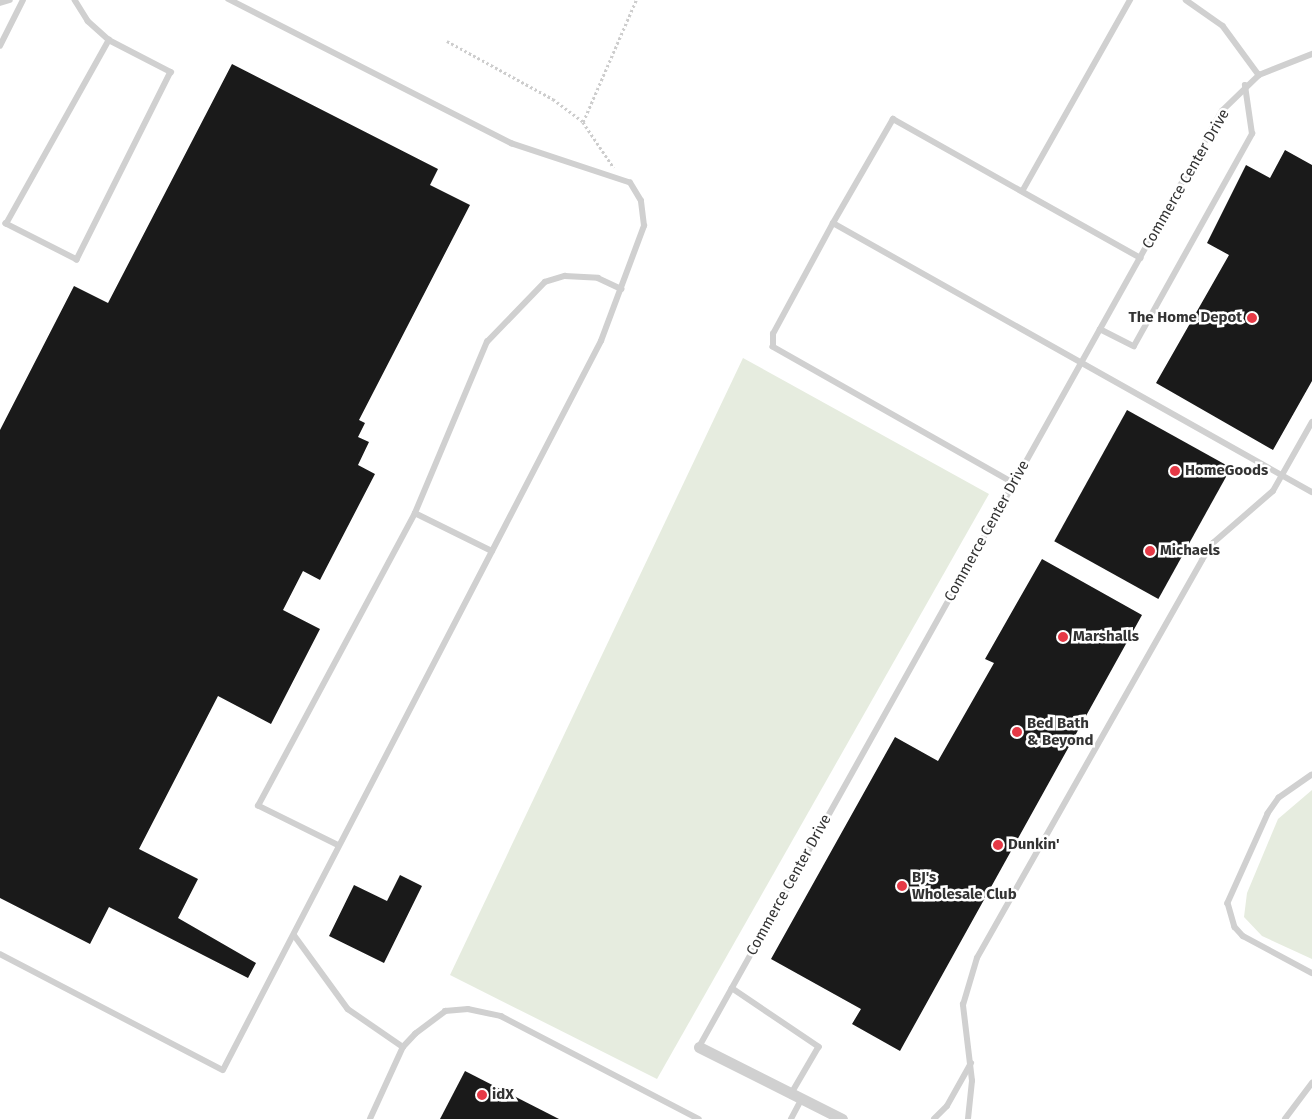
<!DOCTYPE html>
<style>
body{margin:0}
#map{position:relative;width:1312px;height:1119px;overflow:hidden;background:#fff;font-family:"Fira Sans",sans-serif}
div>[style]{position:absolute}
[style*='--x']{left:calc(var(--x)*1px);top:calc(var(--y)*1px);width:calc(var(--w)*1px);rotate:calc(var(--a)*1deg)}
.green>*{inset:0;background:#e6ecdf}
.building>*{inset:0;background:#1a1a1a;transform-origin:0 0}
.path>*{height:2.5px;margin-top:-1.25px;transform-origin:0;background:repeating-linear-gradient(90deg,#cdcdcd 0 2.5px,transparent 0 5px)}
.service>*{height:5.5px;margin:-2.75px;padding:0 2.75px;transform-origin:2.75px;border-radius:2.75px;background:#d0d0d0}
.minor>*{height:11px;margin:-5.5px;padding:0 5.5px;transform-origin:5.5px;border-radius:5.5px;background:#d0d0d0}
.dots>*{width:14px;height:14px;translate:-50% -50%;box-sizing:border-box;border:2px solid #fff;border-radius:50%}
span{translate:-50% -50%;white-space:nowrap;text-align:center;line-height:1.15;-webkit-text-stroke:5px #fff;paint-order:stroke}
.street-label{font-size:15px;color:#333}
.poi-label{font-size:15px;color:#333;font-weight:700}
.right{translate:-100% -50%;text-align:right}
.left{translate:0 -50%;text-align:left}
</style>
<div id="map">
<div class="green">
<div style="clip-path:polygon(743px 358px,989px 494px,657px 1079px,450px 975px)"></div>
<div style="clip-path:polygon(1312px 790px,1312px 959px,1262px 936px,1244px 917px,1247px 893px,1278px 819px)"></div>
</div>
<div class="building">
<div style="clip-path:polygon(232px 64px,438px 169px,430px 185px,470px 205px,359px 420px,365px 423px,358px 437px,369px 442px,358px 465px,375px 474px,320px 580px,303px 571px,283px 610px,320px 629px,271px 724px,218px 696px,139px 849px,198px 879px,178px 918px,256px 963px,248px 978px,109px 907px,90px 944px,0 898px,0 430px,74px 286px,108px 303px)"></div>
<div style="clip-path:polygon(1285px 150px,1312px 165px,1312px 381px,1273px 450px,1156px 383px,1229px 255px,1207px 243px,1246px 165px,1270px 178px)"></div>
<div style="left:1127px;top:410px;width:119px;height:150px;rotate:29deg"></div>
<div style="clip-path:polygon(1042px 559px,1142px 615px,900px 1051px,852px 1024px,861px 1009px,771px 959px,895px 737px,938px 761px,994px 663px,985px 659px)"></div>
<div style="clip-path:polygon(400px 875px,422px 886px,384px 963px,329px 936px,354px 885px,387px 901px)"></div>
<div style="clip-path:polygon(465px 1071px,559px 1119px,440px 1119px)"></div>
</div>
<div class="path">
<div style="--x:447;--y:41;--w:121;--a:28.7"></div>
<div style="--x:553;--y:99;--w:38;--a:37"></div>
<div style="--x:583;--y:122;--w:55;--a:56"></div>
<div style="--x:583;--y:122;--w:133;--a:-66.5"></div>
</div>
<div class="service">
<div style="--x:75;--y:0;--w:25;--a:58"></div>
<div style="--x:88;--y:21;--w:28;--a:42"></div>
<div style="--x:109;--y:40;--w:70;--a:27.3"></div>
<div style="--x:171;--y:72;--w:210;--a:116.6"></div>
<div style="--x:77;--y:260;--w:80;--a:-153.1"></div>
<div style="--x:6;--y:224;--w:211;--a:-60.8"></div>
<div style="--x:1186;--y:0;--w:45;--a:35.1"></div>
<div style="--x:1223;--y:26;--w:61;--a:53.7"></div>
<div style="--x:0;--y:3;--w:10;--a:-17"></div>
<div style="--x:0;--y:46;--w:51;--a:-63.4"></div>
<div style="--x:1023;--y:190;--w:218;--a:-60.6"></div>
<div style="--x:833;--y:223;--w:549;--a:29.32"></div>
<div style="--x:1100;--y:329;--w:38;--a:27"></div>
<div style="--x:1134;--y:346;--w:243;--a:-60.9"></div>
<div style="--x:1252;--y:134;--w:49;--a:-98.3"></div>
<div style="--x:1013;--y:483;--w:276;--a:-150.5"></div>
<div style="--x:773;--y:347;--w:13;--a:-90"></div>
<div style="--x:773;--y:334;--w:126;--a:-61.6"></div>
<div style="--x:833;--y:223;--w:120;--a:-60"></div>
<div style="--x:893;--y:119;--w:284;--a:29.3"></div>
<div style="--x:415;--y:513;--w:86;--a:26.3"></div>
<div style="--x:1312;--y:775;--w:40;--a:145.1"></div>
<div style="--x:1279;--y:798;--w:19;--a:125"></div>
<div style="--x:1268;--y:814;--w:98;--a:114.2"></div>
<div style="--x:1228;--y:903;--w:25;--a:74"></div>
<div style="--x:1235;--y:927;--w:12;--a:48"></div>
<div style="--x:1243;--y:936;--w:78;--a:28.2"></div>
<div style="--x:339;--y:846;--w:90;--a:-153.7"></div>
<div style="--x:258;--y:806;--w:332;--a:-61.8"></div>
<div style="--x:415;--y:513;--w:186;--a:-67.2"></div>
<div style="--x:487;--y:342;--w:83;--a:-46"></div>
<div style="--x:545;--y:282;--w:21;--a:-17"></div>
<div style="--x:565;--y:276;--w:33;--a:3"></div>
<div style="--x:598;--y:278;--w:26;--a:25"></div>
<div style="--x:295;--y:936;--w:90;--a:54"></div>
<div style="--x:348;--y:1009;--w:67;--a:34.6"></div>
<div style="--x:0;--y:954;--w:251;--a:27.5"></div>
<div style="--x:223;--y:1070;--w:821;--a:-62.59"></div>
<div style="--x:601;--y:341;--w:123;--a:-69.5"></div>
<div style="--x:644;--y:226;--w:25;--a:-97"></div>
<div style="--x:641;--y:201;--w:21;--a:-121"></div>
<div style="--x:630;--y:183;--w:124;--a:-161.7"></div>
<div style="--x:512;--y:144;--w:318;--a:-153"></div>
<div style="--x:732;--y:988;--w:105;--a:34.1"></div>
<div style="--x:819;--y:1047;--w:56;--a:120.3"></div>
<div style="--x:699;--y:1047;--w:1072;--a:-60.81"></div>
<div style="--x:1222;--y:111;--w:52;--a:-44.2"></div>
<div style="--x:1259;--y:75;--w:57;--a:-21.6"></div>
<div style="--x:370;--y:1119;--w:79;--a:-65.4"></div>
<div style="--x:403;--y:1047;--w:18;--a:-47"></div>
<div style="--x:415;--y:1034;--w:38;--a:-37"></div>
<div style="--x:445;--y:1011;--w:23;--a:-5"></div>
<div style="--x:468;--y:1009;--w:34;--a:12"></div>
<div style="--x:501;--y:1016;--w:223;--a:27.5"></div>
<div style="--x:791;--y:1119;--w:21;--a:-62"></div>
<div style="--x:934;--y:1119;--w:18;--a:-45"></div>
<div style="--x:947;--y:1106;--w:49;--a:-60.8"></div>
<div style="--x:968;--y:1119;--w:38;--a:-84"></div>
<div style="--x:972;--y:1081;--w:77;--a:-96.8"></div>
<div style="--x:963;--y:1005;--w:49;--a:-73.4"></div>
<div style="--x:977;--y:958;--w:457;--a:-60.5"></div>
<div style="--x:1202;--y:560;--w:20;--a:-57"></div>
<div style="--x:1213;--y:543;--w:79;--a:-40.9"></div>
<div style="--x:1273;--y:491;--w:79;--a:-60.5"></div>
<div style="--x:1285;--y:1119;--w:45;--a:-53.1"></div>
</div>
<div class="minor">
<div style="--x:699;--y:1047;--w:160;--a:26.7"></div>
</div>
<div class="dots">
<div style="left:1252px;top:318px;background:#e63946"></div>
<div style="left:1175px;top:471px;background:#e63946"></div>
<div style="left:1150px;top:551px;background:#e63946"></div>
<div style="left:1063px;top:637px;background:#e63946"></div>
<div style="left:1017px;top:732px;background:#e63946"></div>
<div style="left:998px;top:845px;background:#e63946"></div>
<div style="left:902px;top:886px;background:#e63946"></div>
<div style="left:482px;top:1095px;background:#e63946"></div>
</div>
<div class="street-label">
<span style="left:1186px;top:179px;rotate:-60deg">Commerce Center Drive</span>
<span style="left:987px;top:531px;rotate:-61deg">Commerce Center Drive</span>
<span style="left:789px;top:885px;rotate:-61deg">Commerce Center Drive</span>
</div>
<div class="poi-label">
<span class="right" style="left:1242px;top:318px">The Home Depot</span>
<span class="left" style="left:1185px;top:471px">HomeGoods</span>
<span class="left" style="left:1160px;top:551px">Michaels</span>
<span class="left" style="left:1073px;top:637px">Marshalls</span>
<span class="left" style="left:1027px;top:732px">Bed Bath<br>&amp; Beyond</span>
<span class="left" style="left:1008px;top:845px">Dunkin'</span>
<span class="left" style="left:912px;top:886px">BJ's<br>Wholesale Club</span>
<span class="left" style="left:492px;top:1095px">idX</span>
</div>
</div>
